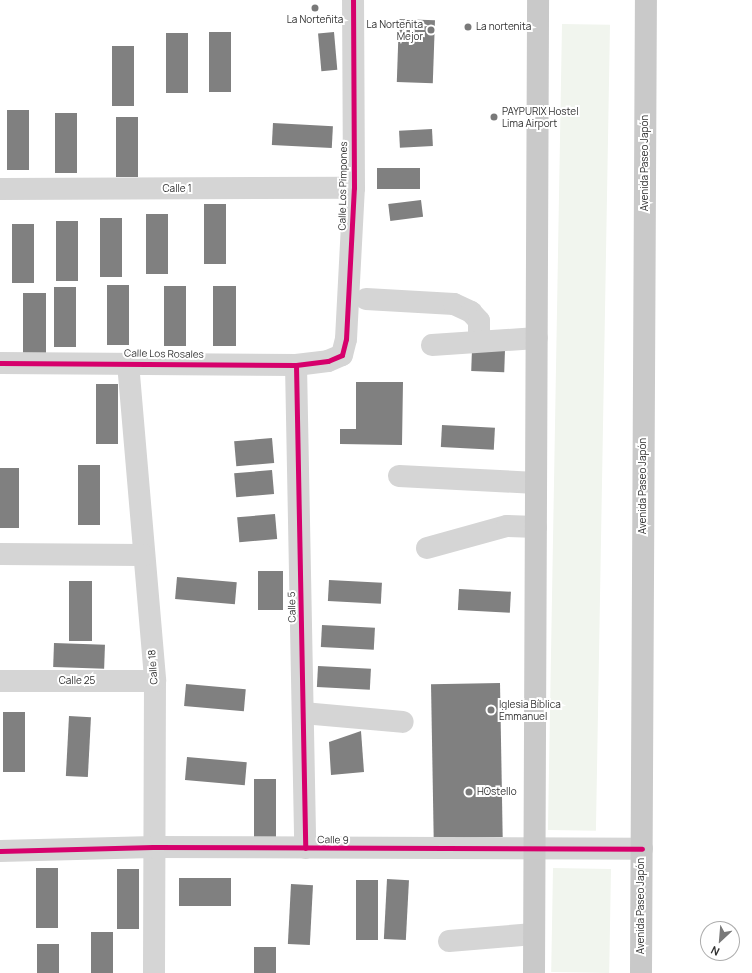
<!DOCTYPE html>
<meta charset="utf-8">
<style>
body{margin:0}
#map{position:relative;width:752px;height:973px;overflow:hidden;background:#fff;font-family:Manrope,sans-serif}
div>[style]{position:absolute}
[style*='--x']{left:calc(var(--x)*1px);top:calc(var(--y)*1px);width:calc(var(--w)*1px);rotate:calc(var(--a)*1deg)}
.green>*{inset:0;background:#f1f5ee;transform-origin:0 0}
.building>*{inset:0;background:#808080;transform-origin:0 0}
.minor>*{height:22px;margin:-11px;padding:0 11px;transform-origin:11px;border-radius:11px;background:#d5d5d5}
.major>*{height:22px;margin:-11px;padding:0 11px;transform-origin:11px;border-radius:11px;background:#c9c9c9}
.cycleway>*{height:5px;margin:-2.5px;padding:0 2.5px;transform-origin:2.5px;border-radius:2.5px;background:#d6006c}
.dots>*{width:11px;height:11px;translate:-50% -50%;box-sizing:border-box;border:2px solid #fff;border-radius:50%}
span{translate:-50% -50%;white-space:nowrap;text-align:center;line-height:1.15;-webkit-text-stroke:4px #fff;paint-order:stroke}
.poi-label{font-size:10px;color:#313131}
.right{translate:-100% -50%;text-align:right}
.left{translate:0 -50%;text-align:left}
.street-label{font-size:10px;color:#313131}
.north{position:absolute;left:700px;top:921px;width:40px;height:40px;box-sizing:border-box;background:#fff;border:1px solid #adadad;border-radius:50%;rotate:206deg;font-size:11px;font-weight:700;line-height:16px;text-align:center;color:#313131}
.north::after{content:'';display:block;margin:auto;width:14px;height:18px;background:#797979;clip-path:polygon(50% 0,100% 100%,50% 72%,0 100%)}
</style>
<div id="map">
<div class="green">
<div style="left:562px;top:24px;width:48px;height:806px;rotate:1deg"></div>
<div style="left:611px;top:869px;width:104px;height:58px;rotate:91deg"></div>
</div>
<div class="building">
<div style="left:399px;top:19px;width:36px;height:63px;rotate:2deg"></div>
<div style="left:209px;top:32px;width:22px;height:60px"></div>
<div style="left:334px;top:32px;width:38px;height:16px;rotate:85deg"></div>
<div style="left:166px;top:33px;width:22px;height:60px"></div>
<div style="left:112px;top:46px;width:22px;height:60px"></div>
<div style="left:7px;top:110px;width:22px;height:60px"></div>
<div style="left:55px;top:113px;width:22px;height:60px"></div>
<div style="left:116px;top:117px;width:22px;height:60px"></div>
<div style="left:273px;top:123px;width:60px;height:22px;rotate:3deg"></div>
<div style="left:432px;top:129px;width:17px;height:33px;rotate:87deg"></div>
<div style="left:420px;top:168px;width:21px;height:43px;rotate:90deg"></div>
<div style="left:421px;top:200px;width:17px;height:33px;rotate:83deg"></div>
<div style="left:204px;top:204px;width:22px;height:60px"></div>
<div style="left:146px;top:214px;width:22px;height:60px"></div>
<div style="left:100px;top:218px;width:22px;height:59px"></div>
<div style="left:56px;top:221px;width:22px;height:60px"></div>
<div style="left:12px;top:224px;width:22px;height:59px"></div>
<div style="left:107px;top:285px;width:22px;height:60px"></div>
<div style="left:164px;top:286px;width:22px;height:60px"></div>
<div style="left:213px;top:286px;width:23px;height:60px"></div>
<div style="left:54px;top:287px;width:22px;height:60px"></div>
<div style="left:23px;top:293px;width:23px;height:60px"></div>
<div style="left:472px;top:349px;width:33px;height:22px;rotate:2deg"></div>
<div style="clip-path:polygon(356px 382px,403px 382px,402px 445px,340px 444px,340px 429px,356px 429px)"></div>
<div style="left:96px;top:384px;width:22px;height:60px"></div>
<div style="left:442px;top:425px;width:53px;height:22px;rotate:3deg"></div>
<div style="left:272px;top:438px;width:25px;height:38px;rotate:85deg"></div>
<div style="left:78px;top:465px;width:22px;height:60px"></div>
<div style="left:0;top:468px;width:19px;height:60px"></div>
<div style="left:272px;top:470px;width:24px;height:38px;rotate:85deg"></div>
<div style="left:275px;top:514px;width:25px;height:38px;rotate:85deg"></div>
<div style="left:258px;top:571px;width:25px;height:39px"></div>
<div style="left:177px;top:577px;width:60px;height:22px;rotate:5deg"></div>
<div style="left:329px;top:580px;width:53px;height:21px;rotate:3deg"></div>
<div style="left:69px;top:581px;width:23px;height:60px"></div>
<div style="left:459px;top:589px;width:52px;height:21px;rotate:3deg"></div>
<div style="left:322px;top:625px;width:53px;height:22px;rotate:3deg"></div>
<div style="left:54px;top:643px;width:51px;height:24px;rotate:2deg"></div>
<div style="left:318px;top:666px;width:53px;height:21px;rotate:3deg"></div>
<div style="left:500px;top:683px;width:154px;height:69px;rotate:89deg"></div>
<div style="left:186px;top:684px;width:60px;height:22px;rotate:5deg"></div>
<div style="left:3px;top:712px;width:22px;height:60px"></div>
<div style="left:69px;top:716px;width:22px;height:60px;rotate:3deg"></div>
<div style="clip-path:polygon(361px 731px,364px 772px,331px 775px,329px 742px)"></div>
<div style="left:187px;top:757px;width:60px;height:23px;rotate:5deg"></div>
<div style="left:254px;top:779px;width:22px;height:60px"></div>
<div style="left:36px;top:868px;width:22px;height:60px"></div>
<div style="left:117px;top:869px;width:22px;height:60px"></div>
<div style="left:231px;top:878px;width:28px;height:52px;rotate:90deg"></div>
<div style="left:387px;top:879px;width:22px;height:60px;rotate:3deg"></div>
<div style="left:356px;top:880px;width:22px;height:60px"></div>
<div style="left:291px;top:884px;width:22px;height:60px;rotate:3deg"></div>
<div style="left:91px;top:932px;width:22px;height:41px"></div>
<div style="left:37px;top:944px;width:22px;height:29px"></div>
<div style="left:254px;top:947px;width:22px;height:26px"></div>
</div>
<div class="minor">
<div style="--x:0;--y:189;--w:354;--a:-0.2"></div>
<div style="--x:366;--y:299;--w:88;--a:3.3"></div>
<div style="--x:454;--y:304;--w:19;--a:25"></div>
<div style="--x:471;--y:312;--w:12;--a:48"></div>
<div style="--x:479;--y:321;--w:19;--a:90"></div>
<div style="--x:432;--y:345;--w:105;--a:-3.8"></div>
<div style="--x:0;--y:363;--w:296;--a:0.4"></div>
<div style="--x:296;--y:365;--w:32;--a:-7"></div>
<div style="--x:328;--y:361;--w:15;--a:-23"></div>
<div style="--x:342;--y:355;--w:16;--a:-76"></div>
<div style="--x:346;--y:339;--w:151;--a:-87"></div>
<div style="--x:354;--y:188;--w:188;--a:-90.3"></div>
<div style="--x:128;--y:363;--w:319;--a:85.1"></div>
<div style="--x:155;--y:681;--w:292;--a:90.2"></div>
<div style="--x:296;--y:365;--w:483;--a:88.9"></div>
<div style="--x:399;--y:476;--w:137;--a:2.9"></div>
<div style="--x:427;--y:548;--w:83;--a:-15.4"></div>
<div style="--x:507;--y:526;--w:29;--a:2"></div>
<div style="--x:0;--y:554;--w:143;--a:0.4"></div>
<div style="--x:0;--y:681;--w:155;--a:0"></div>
<div style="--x:303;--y:713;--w:100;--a:5.1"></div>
<div style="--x:0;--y:851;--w:153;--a:-1.5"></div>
<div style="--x:153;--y:847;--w:489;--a:0.2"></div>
<div style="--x:449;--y:941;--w:85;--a:-4.7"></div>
</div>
<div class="major">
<div style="--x:534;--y:973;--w:973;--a:-89.76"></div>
<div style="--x:641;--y:973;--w:973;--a:-89.71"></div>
</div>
<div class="cycleway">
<div style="--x:0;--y:363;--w:296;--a:0.4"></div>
<div style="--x:296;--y:365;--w:32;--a:-7"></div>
<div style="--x:328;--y:361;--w:15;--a:-23"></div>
<div style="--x:342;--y:355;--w:16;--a:-76"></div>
<div style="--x:346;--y:339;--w:151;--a:-87"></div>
<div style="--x:354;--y:188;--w:188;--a:-90.3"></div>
<div style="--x:296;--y:365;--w:483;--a:88.9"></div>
<div style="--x:0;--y:851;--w:153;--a:-1.5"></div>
<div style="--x:153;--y:847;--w:489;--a:0.2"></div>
</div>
<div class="dots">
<div style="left:315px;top:8px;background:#797979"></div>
<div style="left:468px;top:27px;background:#797979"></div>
<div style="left:431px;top:30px;background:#797979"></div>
<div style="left:494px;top:117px;background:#797979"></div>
<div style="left:491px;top:710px;background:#797979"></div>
<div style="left:469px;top:792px;background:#797979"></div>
</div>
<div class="poi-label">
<span style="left:315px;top:20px">La Norteñita</span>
<span class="right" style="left:423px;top:30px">La Norteñita<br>Mejor</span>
<span class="left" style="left:476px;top:27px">La nortenita</span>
<span class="left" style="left:502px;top:117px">PAYPURIX Hostel<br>Lima Airport</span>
<span class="left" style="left:499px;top:710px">Iglesia Bíblica<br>Emmanuel</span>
<span class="left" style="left:477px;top:792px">HOstello</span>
</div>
<div class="street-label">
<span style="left:645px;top:163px;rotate:-90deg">Avenida Paseo Japón</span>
<span style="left:343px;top:186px;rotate:-89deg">Calle Los Pimpones</span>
<span style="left:177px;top:189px">Calle 1</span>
<span style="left:164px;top:354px;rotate:1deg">Calle Los Rosales</span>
<span style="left:643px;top:486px;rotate:-90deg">Avenida Paseo Japón</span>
<span style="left:292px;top:607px;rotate:-91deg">Calle 5</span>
<span style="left:153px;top:667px;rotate:-94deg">Calle 18</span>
<span style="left:77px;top:681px">Calle 25</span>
<span style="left:333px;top:840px;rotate:1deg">Calle 9</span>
<span style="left:641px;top:906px;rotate:-90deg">Avenida Paseo Japón</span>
</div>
<div class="north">N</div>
</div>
